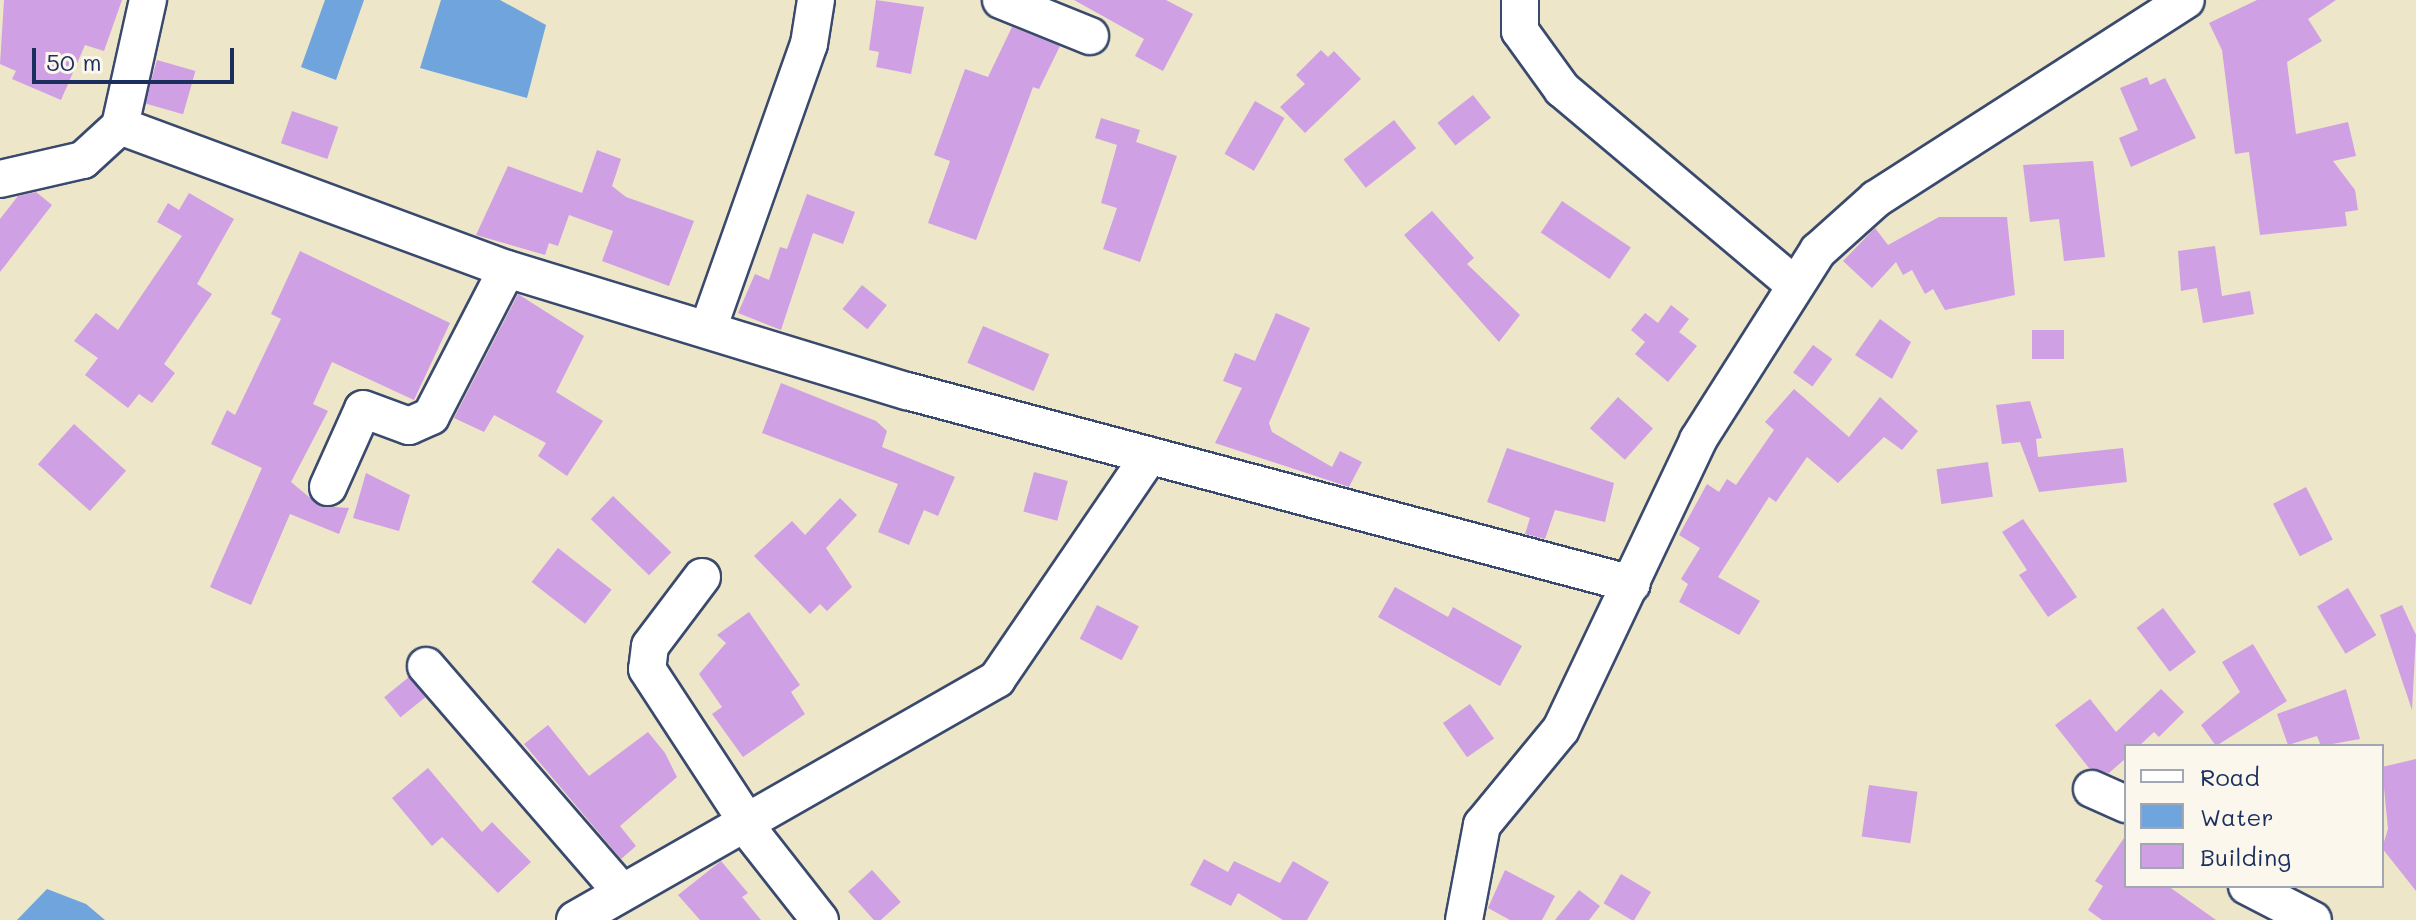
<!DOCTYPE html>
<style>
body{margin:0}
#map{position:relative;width:2416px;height:920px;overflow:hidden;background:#ede6c8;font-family:Mali,sans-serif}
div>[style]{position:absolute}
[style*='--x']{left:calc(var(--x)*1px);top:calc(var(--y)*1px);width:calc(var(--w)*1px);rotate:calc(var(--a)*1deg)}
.water>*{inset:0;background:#6fa4dc}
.building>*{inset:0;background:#d0a0e4;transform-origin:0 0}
.roads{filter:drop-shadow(2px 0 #3a4a6e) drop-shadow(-2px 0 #3a4a6e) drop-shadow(0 2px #3a4a6e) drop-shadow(0 -2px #3a4a6e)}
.minor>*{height:36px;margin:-18px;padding:0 18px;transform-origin:18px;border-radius:18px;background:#fff}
span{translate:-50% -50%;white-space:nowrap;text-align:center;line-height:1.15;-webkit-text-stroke:7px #fbf7ec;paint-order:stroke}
.legend{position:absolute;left:2124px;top:744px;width:260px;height:144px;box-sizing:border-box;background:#fbf7ec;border:2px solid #a1a7b3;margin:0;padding:10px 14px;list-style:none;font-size:24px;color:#1b2f5e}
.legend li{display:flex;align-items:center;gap:16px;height:40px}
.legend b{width:40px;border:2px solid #a1a7b3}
.scale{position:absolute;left:32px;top:48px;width:202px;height:36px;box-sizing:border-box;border:4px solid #1b2f5e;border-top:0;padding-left:10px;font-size:24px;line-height:28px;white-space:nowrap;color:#1b2f5e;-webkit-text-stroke:6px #fbf7ec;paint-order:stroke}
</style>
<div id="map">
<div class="water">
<div style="clip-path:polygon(325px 0,364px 0,336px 80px,301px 67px)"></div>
<div style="clip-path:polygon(441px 0,500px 0,546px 25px,527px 98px,420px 68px)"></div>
<div style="clip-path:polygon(47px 889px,86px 904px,105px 920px,17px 920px)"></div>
</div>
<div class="building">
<div style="clip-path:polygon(4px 0,122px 0,104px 51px,85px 45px,61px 100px,12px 79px,16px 71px,0 64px)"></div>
<div style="clip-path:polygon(876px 0,924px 7px,911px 74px,876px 67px,879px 52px,869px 50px)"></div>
<div style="clip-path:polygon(1074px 0,1166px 0,1193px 14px,1163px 71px,1135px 56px,1144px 39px)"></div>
<div style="clip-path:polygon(2257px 0,2336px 0,2308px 19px,2322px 41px,2287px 62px,2296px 134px,2348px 122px,2356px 156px,2333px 161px,2355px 190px,2358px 210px,2345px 212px,2347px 226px,2260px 235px,2249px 152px,2235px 154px,2222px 50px,2209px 23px)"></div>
<div style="clip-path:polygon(1012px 27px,1060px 46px,1039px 89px,1033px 87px,976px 240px,928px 223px,950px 161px,934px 155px,965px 69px,988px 77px)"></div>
<div style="clip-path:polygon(1321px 50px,1328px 57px,1334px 51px,1361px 79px,1305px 133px,1280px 107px,1305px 84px,1296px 75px)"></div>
<div style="left:157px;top:60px;width:40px;height:45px;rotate:16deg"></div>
<div style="clip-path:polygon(2147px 77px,2150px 85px,2165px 78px,2196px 138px,2131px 167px,2119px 138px,2138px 130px,2120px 88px)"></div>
<div style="left:1473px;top:95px;width:29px;height:45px;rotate:52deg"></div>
<div style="left:1255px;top:101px;width:34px;height:61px;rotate:30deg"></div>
<div style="left:292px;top:111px;width:49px;height:34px;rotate:19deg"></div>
<div style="clip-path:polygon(1101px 118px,1140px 130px,1136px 142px,1177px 156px,1140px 262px,1103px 249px,1117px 208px,1101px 203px,1117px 145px,1095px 138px)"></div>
<div style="left:1394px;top:120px;width:36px;height:64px;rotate:52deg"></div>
<div style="clip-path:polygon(597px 150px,621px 159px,612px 186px,626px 197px,694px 221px,669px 286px,602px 261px,613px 231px,569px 215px,558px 246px,549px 243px,545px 255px,476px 235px,508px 166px,582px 193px)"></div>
<div style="clip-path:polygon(2093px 161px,2105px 257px,2064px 261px,2059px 219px,2030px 222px,2023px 165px)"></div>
<div style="clip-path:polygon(36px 192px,52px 205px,0 272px,0 219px,18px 196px)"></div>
<div style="clip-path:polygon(189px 193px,234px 219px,197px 284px,212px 294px,164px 364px,175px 373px,152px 403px,139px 394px,128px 408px,85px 375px,98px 358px,74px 341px,96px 313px,118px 330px,182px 236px,157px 222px,168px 203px,179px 210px)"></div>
<div style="clip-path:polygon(807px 194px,855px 212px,843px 244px,813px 233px,781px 330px,738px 313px,755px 274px,769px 280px,780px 247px,787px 249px)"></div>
<div style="left:1562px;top:201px;width:83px;height:38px;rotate:34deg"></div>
<div style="clip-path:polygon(1432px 211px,1474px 258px,1467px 264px,1520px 315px,1499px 342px,1404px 235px)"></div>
<div style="clip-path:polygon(1939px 217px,2007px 217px,2015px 295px,1945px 310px,1933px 289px,1925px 294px,1912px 270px,1903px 275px,1896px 262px,1872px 288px,1843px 261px,1875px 228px,1888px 245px)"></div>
<div style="clip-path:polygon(2215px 246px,2222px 296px,2250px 291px,2254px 314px,2203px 323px,2197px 288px,2181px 291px,2178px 251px)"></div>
<div style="clip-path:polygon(300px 251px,450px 323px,414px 400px,332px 362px,313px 404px,328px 411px,291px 482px,320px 506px,349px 508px,339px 534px,290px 514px,251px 605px,210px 587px,262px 468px,211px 444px,227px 410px,235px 415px,281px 319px,271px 314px)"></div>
<div style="left:862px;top:285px;width:32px;height:31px;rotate:39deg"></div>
<div style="clip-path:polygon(518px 294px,584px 336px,556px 392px,603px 421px,567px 476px,538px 456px,546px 443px,494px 415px,484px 432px,454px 418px)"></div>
<div style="clip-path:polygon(1671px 305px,1689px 319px,1679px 332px,1697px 346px,1668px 382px,1635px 354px,1645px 342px,1631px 330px,1645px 313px,1658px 323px)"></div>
<div style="clip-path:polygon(1276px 313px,1310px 328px,1269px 423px,1272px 432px,1332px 467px,1340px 451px,1362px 462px,1349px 487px,1215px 443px,1242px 388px,1223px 381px,1235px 353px,1255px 361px)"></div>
<div style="clip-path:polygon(1880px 319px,1911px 342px,1892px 379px,1855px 355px)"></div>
<div style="left:983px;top:326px;width:72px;height:40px;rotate:23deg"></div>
<div style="left:2032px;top:330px;width:32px;height:29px"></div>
<div style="left:1813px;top:345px;width:24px;height:34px;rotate:36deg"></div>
<div style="clip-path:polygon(781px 383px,876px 421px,887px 431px,882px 447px,955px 477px,938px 516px,924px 510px,909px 545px,878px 532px,898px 484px,762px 433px)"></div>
<div style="clip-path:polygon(1794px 389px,1849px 437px,1880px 397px,1918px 431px,1902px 450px,1884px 437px,1838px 483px,1807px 457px,1776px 502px,1769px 497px,1718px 577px,1760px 601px,1739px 635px,1679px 602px,1688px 584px,1681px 579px,1700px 548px,1679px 535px,1707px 484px,1719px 492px,1727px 479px,1736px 485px,1774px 430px,1765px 422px)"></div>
<div style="left:1618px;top:397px;width:47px;height:42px;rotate:42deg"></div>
<div style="clip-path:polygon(2030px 401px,2042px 438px,2036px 439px,2038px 457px,2123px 448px,2127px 482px,2039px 492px,2020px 442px,2002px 444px,1996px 405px)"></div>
<div style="left:74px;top:424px;width:70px;height:54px;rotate:42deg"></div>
<div style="clip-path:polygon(1507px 448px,1614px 483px,1605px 522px,1555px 510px,1545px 539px,1525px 534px,1530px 518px,1487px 502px)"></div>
<div style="left:1988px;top:462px;width:35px;height:52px;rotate:82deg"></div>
<div style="left:1034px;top:472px;width:35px;height:41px;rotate:15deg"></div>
<div style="clip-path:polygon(366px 473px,410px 495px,399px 531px,353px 518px)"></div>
<div style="left:2306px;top:487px;width:59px;height:37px;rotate:63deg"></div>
<div style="left:613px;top:496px;width:81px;height:32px;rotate:44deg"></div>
<div style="clip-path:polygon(840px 498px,857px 515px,826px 548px,852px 587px,827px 611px,820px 604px,810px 614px,754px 556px,792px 521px,805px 535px)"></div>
<div style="clip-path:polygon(2023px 519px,2077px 597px,2048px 617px,2019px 575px,2027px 570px,2002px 532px)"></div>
<div style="left:558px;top:548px;width:68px;height:43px;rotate:38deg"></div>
<div style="clip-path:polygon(1395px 587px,1448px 617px,1453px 607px,1522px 646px,1500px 686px,1378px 617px)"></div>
<div style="left:2348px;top:588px;width:55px;height:36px;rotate:59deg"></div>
<div style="left:1097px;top:605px;width:47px;height:38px;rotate:27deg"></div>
<div style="clip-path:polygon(2402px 605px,2416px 635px,2412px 710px,2380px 615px)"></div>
<div style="left:2163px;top:608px;width:55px;height:33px;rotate:53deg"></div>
<div style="clip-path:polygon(749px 612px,800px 685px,791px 692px,805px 714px,743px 757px,712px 714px,722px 707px,699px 674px,726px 643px,717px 635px)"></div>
<div style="clip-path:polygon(2253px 644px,2287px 701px,2216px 746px,2201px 725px,2240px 692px,2222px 662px)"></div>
<div style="left:409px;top:677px;width:26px;height:32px;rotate:51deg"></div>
<div style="clip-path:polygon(2161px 689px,2184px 712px,2159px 737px,2154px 732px,2139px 746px,2126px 746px,2126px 758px,2109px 773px,2089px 768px,2055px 725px,2090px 699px,2116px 732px)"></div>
<div style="clip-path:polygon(2346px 689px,2360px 739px,2321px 746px,2317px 736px,2288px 745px,2277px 714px)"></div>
<div style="left:1470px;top:704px;width:42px;height:33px;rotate:55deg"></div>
<div style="clip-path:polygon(548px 725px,589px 776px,648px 732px,665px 753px,677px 777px,620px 826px,636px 846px,621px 859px,524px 744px)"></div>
<div style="clip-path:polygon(2416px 759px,2416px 891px,2382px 848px,2388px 829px,2382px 767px)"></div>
<div style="clip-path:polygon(428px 768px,482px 832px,492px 822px,531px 862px,498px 893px,442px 837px,432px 846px,392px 798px)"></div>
<div style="left:1869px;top:785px;width:49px;height:52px;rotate:8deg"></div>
<div style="clip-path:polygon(2126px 835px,2126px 886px,2168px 886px,2216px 920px,2102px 920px,2088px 910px,2103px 886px,2095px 881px)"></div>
<div style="clip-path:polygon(1204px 859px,1228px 872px,1234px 861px,1280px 883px,1293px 861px,1329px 882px,1307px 920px,1283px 920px,1238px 893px,1231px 906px,1190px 885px)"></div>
<div style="clip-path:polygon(721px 861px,748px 893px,742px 897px,761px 920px,700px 920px,678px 895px)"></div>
<div style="left:872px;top:870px;width:43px;height:32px;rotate:48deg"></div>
<div style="clip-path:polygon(1505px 870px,1555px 896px,1542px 920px,1510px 920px,1488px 908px)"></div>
<div style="left:1621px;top:874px;width:35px;height:34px;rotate:31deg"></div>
<div style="clip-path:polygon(1579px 890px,1600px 906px,1589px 920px,1555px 920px)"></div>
</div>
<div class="roads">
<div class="minor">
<div style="--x:1001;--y:0;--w:96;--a:22"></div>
<div style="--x:1520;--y:0;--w:31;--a:90"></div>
<div style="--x:1520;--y:31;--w:72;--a:54.1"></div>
<div style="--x:1562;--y:89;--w:304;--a:40.1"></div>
<div style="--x:120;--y:126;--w:129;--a:-77.5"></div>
<div style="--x:0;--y:179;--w:85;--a:-12.9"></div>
<div style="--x:83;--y:160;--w:50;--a:-42.6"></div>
<div style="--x:120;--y:126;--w:413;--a:20.3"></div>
<div style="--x:507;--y:269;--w:418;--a:17"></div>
<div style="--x:907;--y:391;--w:750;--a:14.91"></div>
<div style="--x:708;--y:329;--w:302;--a:-70.5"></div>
<div style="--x:809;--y:44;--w:45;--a:-81"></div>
<div style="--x:328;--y:487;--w:85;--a:-65.8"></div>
<div style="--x:363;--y:409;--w:49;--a:20.3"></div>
<div style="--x:409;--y:426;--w:24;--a:-24"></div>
<div style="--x:431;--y:416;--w:165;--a:-62.7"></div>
<div style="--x:702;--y:577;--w:86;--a:127"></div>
<div style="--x:650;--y:646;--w:23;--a:97"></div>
<div style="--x:647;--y:669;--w:179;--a:56.8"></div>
<div style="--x:426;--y:666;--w:299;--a:49.1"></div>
<div style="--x:2092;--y:789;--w:37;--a:24"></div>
<div style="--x:742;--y:821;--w:126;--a:51.8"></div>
<div style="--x:2247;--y:886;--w:74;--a:27.3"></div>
<div style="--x:575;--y:920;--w:486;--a:-29.7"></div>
<div style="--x:997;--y:679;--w:270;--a:-55.7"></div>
<div style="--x:1464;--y:920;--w:97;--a:-79.3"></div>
<div style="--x:1482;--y:825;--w:124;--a:-50.5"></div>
<div style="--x:1561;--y:729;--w:320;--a:-64.6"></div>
<div style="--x:1698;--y:440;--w:224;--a:-57.6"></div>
<div style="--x:1818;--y:251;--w:78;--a:-41.9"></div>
<div style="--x:1876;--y:199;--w:368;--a:-32.7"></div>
</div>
</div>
<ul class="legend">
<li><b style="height:10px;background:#fff"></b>Road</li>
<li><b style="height:22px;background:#6fa4dc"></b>Water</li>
<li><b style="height:22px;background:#d0a0e4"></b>Building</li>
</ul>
<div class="scale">50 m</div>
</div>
